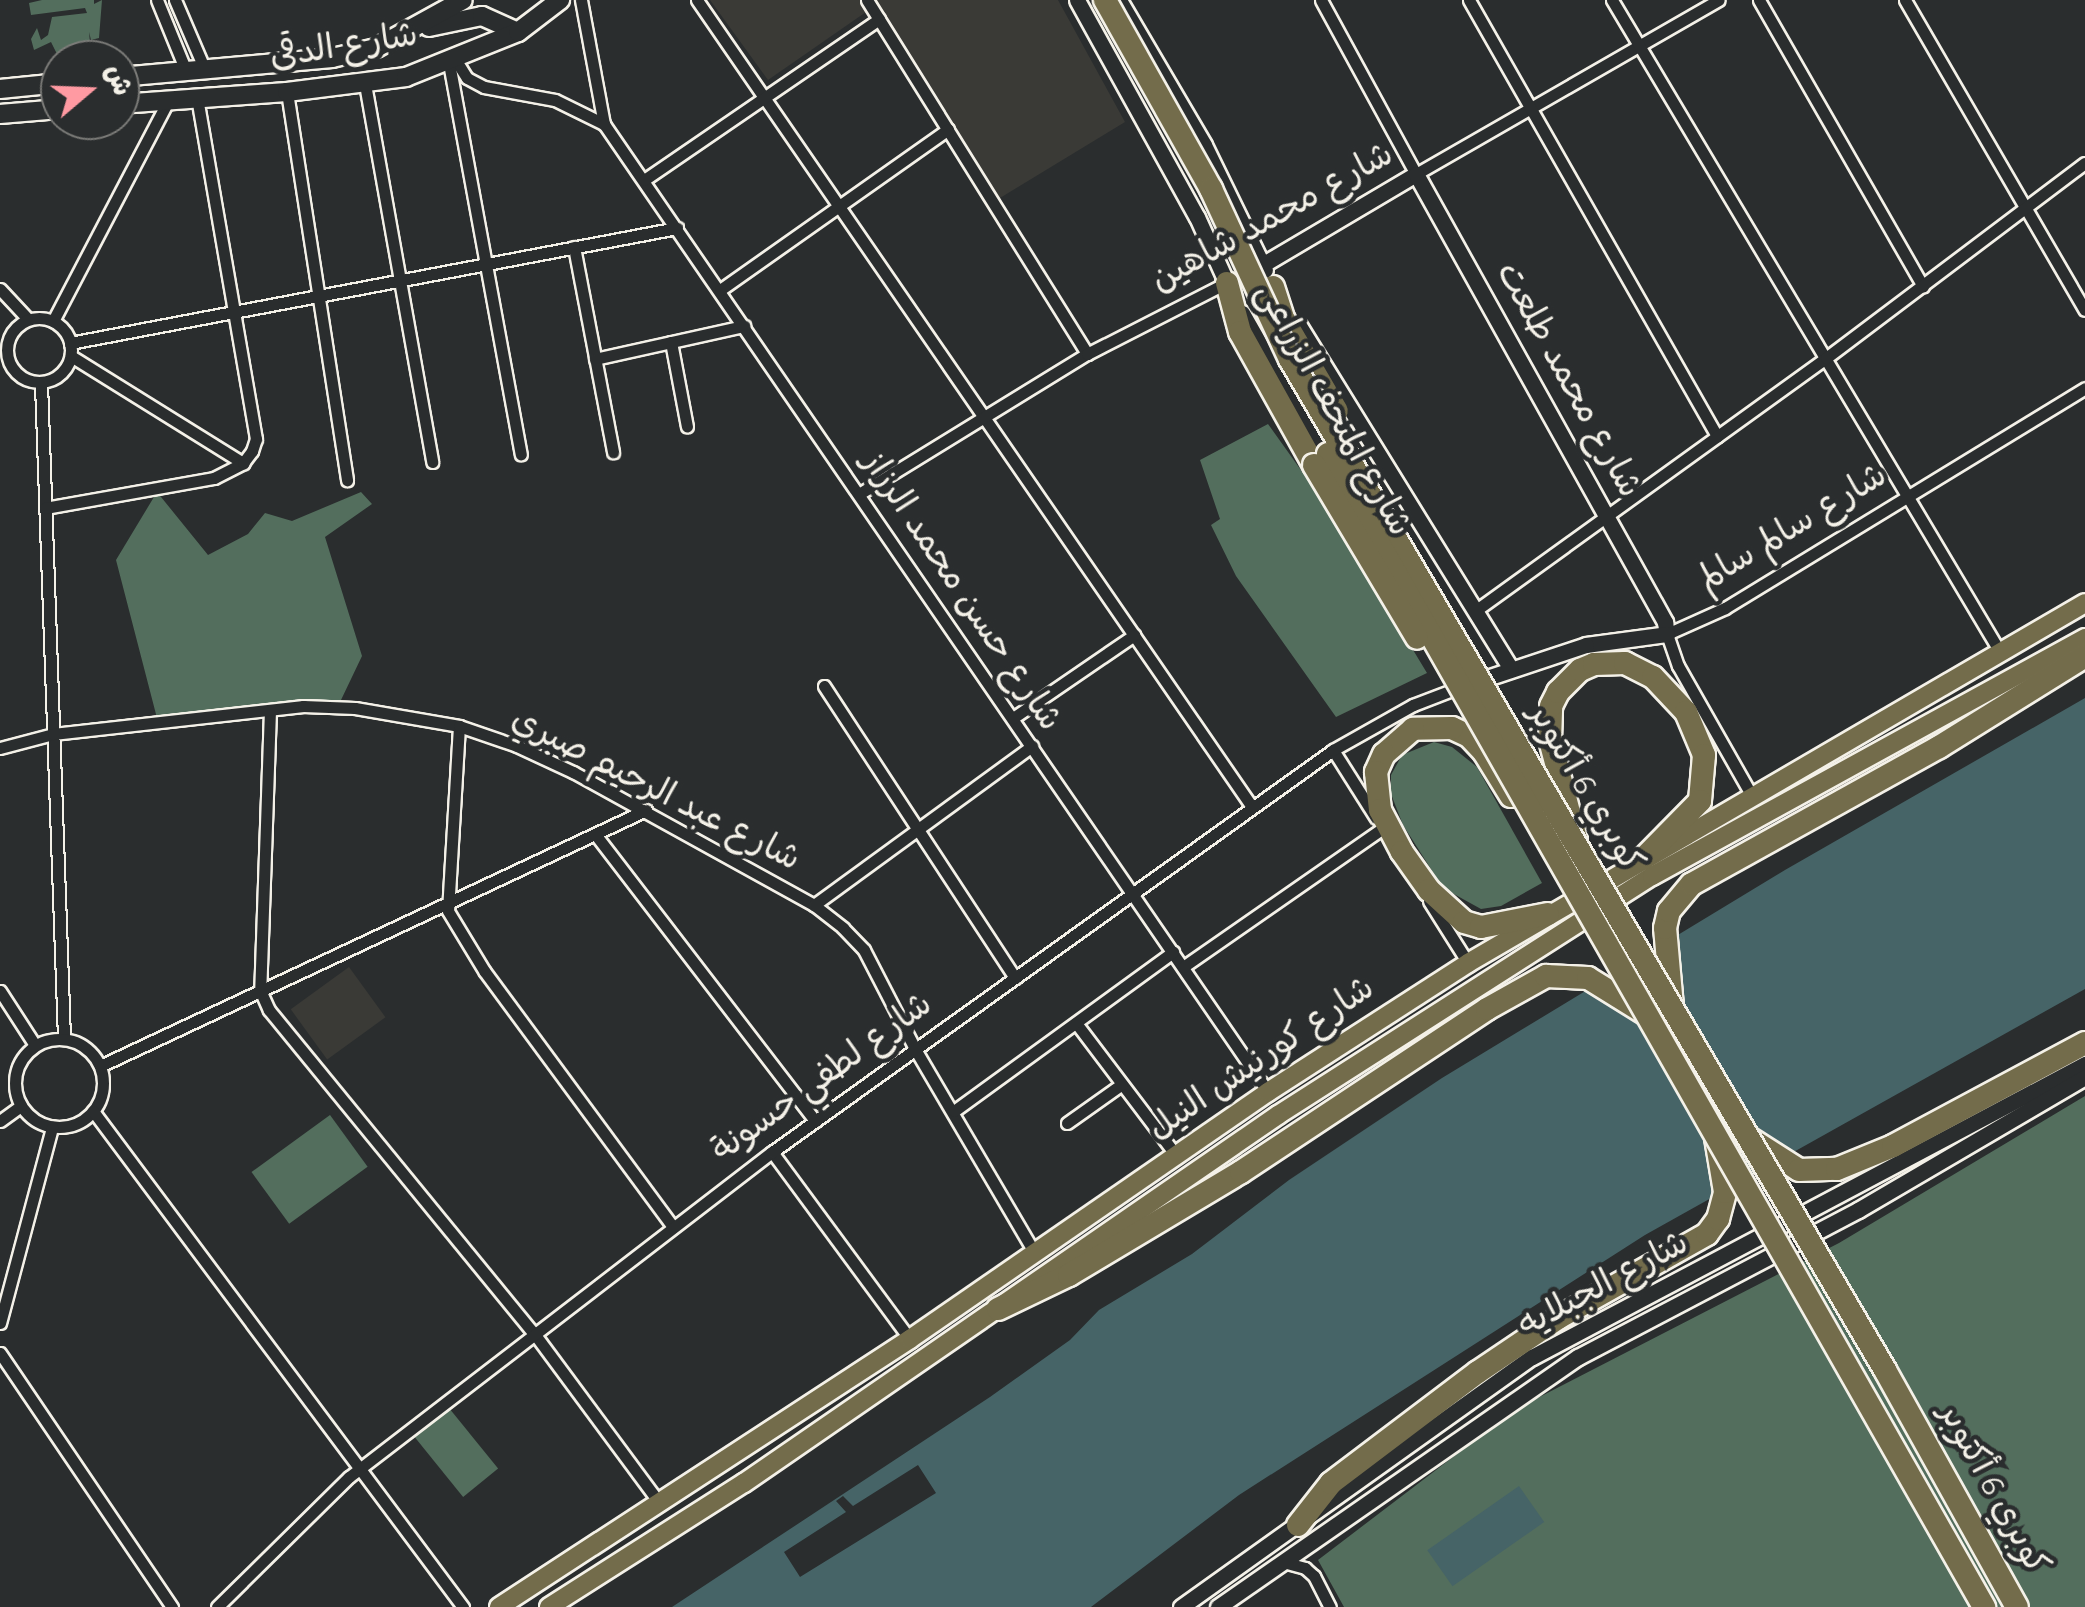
<!DOCTYPE html>
<meta charset="utf-8">
<style>
body{margin:0}
#map{position:relative;width:2085px;height:1607px;overflow:hidden;background:#2a2d2e;font-family:"Indie Flower","Playpen Sans Arabic",sans-serif}
div>[style]{position:absolute}
[style*='--x']{left:calc(var(--x)*1px);top:calc(var(--y)*1px);width:calc(var(--w)*1px);rotate:calc(var(--a)*1deg)}
.built>*{inset:0;background:#3a3a36;transform-origin:0 0}
.green>*{inset:0;background:#536e5d;transform-origin:0 0}
.water>*{inset:0;background:#466467;transform-origin:0 0}
.pier>*{inset:0;background:#2a2d2e}
.roads{filter:drop-shadow(2px 0 #f4f1e8) drop-shadow(-2px 0 #f4f1e8) drop-shadow(0 2px #f4f1e8) drop-shadow(0 -2px #f4f1e8)}
.minor>*{height:11px;margin:-5.5px;padding:0 5.5px;transform-origin:5.5px;border-radius:5.5px;background:#2a2d2e}
.minor>.ring{margin:-5.5px;padding:0;box-sizing:content-box;background:none;border:11px solid #2a2d2e;border-radius:50%}
.tertiary>*{height:15px;margin:-7.5px;padding:0 7.5px;transform-origin:7.5px;border-radius:7.5px;background:#2a2d2e}
.secondary>*{height:18px;margin:-9px;padding:0 9px;transform-origin:9px;border-radius:9px;background:#2a2d2e}
.primary>*{height:18px;margin:-9px;padding:0 9px;transform-origin:9px;border-radius:9px;background:#736c4b}
.motorway>*{height:22px;margin:-11px;padding:0 11px;transform-origin:11px;border-radius:11px;background:#736c4b}
.bridges{filter:drop-shadow(2px 0 #f4f1e8) drop-shadow(-2px 0 #f4f1e8) drop-shadow(0 2px #f4f1e8) drop-shadow(0 -2px #f4f1e8)}
.motorway-bridge>*{height:22px;margin:-11px;padding:0 11px;transform-origin:11px;border-radius:11px;background:#736c4b}
span{translate:-50% -50%;white-space:nowrap;text-align:center;line-height:1.15;-webkit-text-stroke:9px #2a2d2e;paint-order:stroke}
.street-label{font-size:35px;color:#f4f1e8}
.north{position:absolute;left:40px;top:40px;width:100px;height:100px;box-sizing:border-box;background:#2a2d2e;border:2px solid #7b7b78;border-radius:50%;rotate:71deg;font-size:28px;font-weight:700;line-height:40px;text-align:center;color:#f4f1e8}
.north::after{content:'';display:block;margin:auto;width:35px;height:45px;background:#ff9aa2;clip-path:polygon(50% 0,100% 100%,50% 72%,0 100%)}
</style>
<div id="map">
<div class="built">
<div style="clip-path:polygon(710px 0,1058px 0,1125px 122px,1000px 198px,879px 3px,768px 80px)"></div>
<div style="left:349px;top:967px;width:62px;height:72px;rotate:54deg"></div>
</div>
<div class="green">
<div style="clip-path:polygon(42px 0,94px 0,94px 4px,102px 0,99px 38px,91px 40px,89px 32px,90px 43px,83px 50px,58px 56px,51px 42px,34px 50px,31px 39px,37px 28px,41px 40px,48px 35px,52px 17px,87px 13px,85px 8px,31px 15px,29px 3px)"></div>
<div style="clip-path:polygon(1268px 424px,1323px 501px,1427px 673px,1336px 717px,1236px 576px,1211px 525px,1220px 519px,1200px 460px)"></div>
<div style="clip-path:polygon(157px 492px,208px 555px,248px 534px,265px 513px,292px 521px,361px 492px,372px 504px,325px 537px,362px 656px,341px 700px,158px 722px,116px 560px)"></div>
<div style="clip-path:polygon(1434px 742px,1452px 747px,1477px 767px,1542px 883px,1501px 906px,1481px 909px,1443px 888px,1403px 825px,1391px 794px,1391px 775px,1402px 755px)"></div>
<div style="clip-path:polygon(2085px 1096px,2085px 1607px,1344px 1607px,1318px 1560px,1516px 1409px,1839px 1243px)"></div>
<div style="left:330px;top:1115px;width:64px;height:97px;rotate:54deg"></div>
<div style="left:449px;top:1408px;width:78px;height:45px;rotate:51deg"></div>
</div>
<div class="water">
<div style="clip-path:polygon(2085px 698px,2085px 989px,1645px 1235px,1239px 1495px,1091px 1607px,672px 1607px,990px 1397px,1070px 1340px,1099px 1310px,1192px 1254px,1289px 1180px,1442px 1078px,1785px 870px)"></div>
<div style="left:1519px;top:1486px;width:44px;height:112px;rotate:55deg"></div>
</div>
<div class="pier">
<div style="clip-path:polygon(918px 1465px,936px 1493px,800px 1577px,784px 1552px,846px 1512px,836px 1501px,843px 1496px,853px 1506px)"></div>
</div>
<div class="roads">
<div class="minor">
<div style="--x:157;--y:0;--w:77;--a:67.8"></div>
<div style="--x:175;--y:0;--w:76;--a:66.8"></div>
<div style="--x:581;--y:0;--w:126;--a:79.5"></div>
<div style="--x:697;--y:0;--w:979;--a:55.48"></div>
<div style="--x:867;--y:0;--w:417;--a:58.1"></div>
<div style="--x:1321;--y:0;--w:198;--a:61.4"></div>
<div style="--x:1416;--y:174;--w:349;--a:-29.9"></div>
<div style="--x:1469;--y:0;--w:502;--a:60.37"></div>
<div style="--x:1612;--y:0;--w:759;--a:59.24"></div>
<div style="--x:1759;--y:0;--w:330;--a:60.2"></div>
<div style="--x:1905;--y:0;--w:358;--a:59.9"></div>
<div style="--x:455;--y:59;--w:22;--a:58"></div>
<div style="--x:467;--y:78;--w:19;--a:28"></div>
<div style="--x:484;--y:87;--w:72;--a:10.4"></div>
<div style="--x:555;--y:100;--w:55;--a:26.1"></div>
<div style="--x:604;--y:124;--w:1174;--a:55.55"></div>
<div style="--x:449;--y:63;--w:398;--a:79.6"></div>
<div style="--x:365;--y:84;--w:384;--a:79.9"></div>
<div style="--x:287;--y:92;--w:393;--a:81.2"></div>
<div style="--x:644;--y:180;--w:285;--a:-34.4"></div>
<div style="--x:574;--y:247;--w:209;--a:79.2"></div>
<div style="--x:0;--y:289;--w:41;--a:47"></div>
<div style="--x:720;--y:290;--w:279;--a:-35.2"></div>
<div class="ring" style="left:7px;top:318px;width:53px;height:53px"></div>
<div style="--x:53;--y:321;--w:248;--a:-62.4"></div>
<div style="--x:671;--y:342;--w:86;--a:79.3"></div>
<div style="--x:70;--y:343;--w:618;--a:-10.73"></div>
<div style="--x:71;--y:356;--w:203;--a:31.9"></div>
<div style="--x:595;--y:359;--w:153;--a:-12.5"></div>
<div style="--x:41;--y:383;--w:655;--a:87.99"></div>
<div style="--x:859;--y:494;--w:268;--a:-31.6"></div>
<div style="--x:1087;--y:354;--w:158;--a:-27.1"></div>
<div style="--x:45;--y:508;--w:172;--a:-10.1"></div>
<div style="--x:214;--y:478;--w:33;--a:-27"></div>
<div style="--x:243;--y:463;--w:15;--a:-53"></div>
<div style="--x:252;--y:451;--w:13;--a:-72"></div>
<div style="--x:256;--y:439;--w:345;--a:-99.8"></div>
<div style="--x:1475;--y:611;--w:433;--a:-35.8"></div>
<div style="--x:1826;--y:358;--w:324;--a:-37"></div>
<div style="--x:824;--y:686;--w:349;--a:56.8"></div>
<div style="--x:270;--y:710;--w:280;--a:92"></div>
<div style="--x:260;--y:990;--w:22;--a:66"></div>
<div style="--x:269;--y:1010;--w:416;--a:50.7"></div>
<div style="--x:533;--y:1332;--w:210;--a:53.5"></div>
<div style="--x:1013;--y:718;--w:147;--a:-34.4"></div>
<div style="--x:459;--y:726;--w:185;--a:93.4"></div>
<div style="--x:448;--y:911;--w:71;--a:58.8"></div>
<div style="--x:485;--y:972;--w:317;--a:53.6"></div>
<div style="--x:0;--y:748;--w:55;--a:-14.8"></div>
<div style="--x:53;--y:734;--w:252;--a:-6.4"></div>
<div style="--x:303;--y:706;--w:52;--a:2.2"></div>
<div style="--x:355;--y:708;--w:106;--a:9.8"></div>
<div style="--x:459;--y:726;--w:61;--a:19"></div>
<div style="--x:517;--y:746;--w:62;--a:24.9"></div>
<div style="--x:573;--y:772;--w:275;--a:28.9"></div>
<div style="--x:814;--y:905;--w:37;--a:38"></div>
<div style="--x:843;--y:928;--w:30;--a:46"></div>
<div style="--x:864;--y:950;--w:111;--a:62.7"></div>
<div style="--x:915;--y:1049;--w:235;--a:59.6"></div>
<div style="--x:1333;--y:750;--w:80;--a:57.7"></div>
<div style="--x:1752;--y:796;--w:150;--a:-119.6"></div>
<div style="--x:1678;--y:666;--w:34;--a:-109"></div>
<div style="--x:1667;--y:634;--w:64;--a:-24.1"></div>
<div style="--x:1725;--y:608;--w:422;--a:-31.4"></div>
<div style="--x:595;--y:834;--w:362;--a:52.5"></div>
<div style="--x:1429;--y:901;--w:73;--a:57.8"></div>
<div style="--x:814;--y:905;--w:270;--a:-36.1"></div>
<div style="--x:1183;--y:967;--w:244;--a:-34.8"></div>
<div style="--x:0;--y:991;--w:64;--a:57.1"></div>
<div style="--x:1076;--y:1023;--w:166;--a:52.9"></div>
<div class="ring" style="left:15px;top:1039px;width:77px;height:77px"></div>
<div style="--x:100;--y:1066;--w:603;--a:-25.12"></div>
<div style="--x:93;--y:1111;--w:619;--a:53.28"></div>
<div style="--x:954;--y:1111;--w:271;--a:-36"></div>
<div style="--x:0;--y:1121;--w:26;--a:-36"></div>
<div style="--x:1067;--y:1123;--w:67;--a:-35.3"></div>
<div style="--x:772;--y:1152;--w:232;--a:53.6"></div>
<div style="--x:0;--y:1323;--w:203;--a:-75.1"></div>
<div style="--x:0;--y:1353;--w:307;--a:55.9"></div>
<div style="--x:1283;--y:1562;--w:23;--a:15"></div>
<div style="--x:1305;--y:1568;--w:12;--a:42"></div>
<div style="--x:1314;--y:1576;--w:35;--a:63"></div>
<div style="--x:217;--y:1607;--w:185;--a:-44.6"></div>
<div style="--x:349;--y:1477;--w:533;--a:-37.54"></div>
<div style="--x:772;--y:1152;--w:690;--a:-35.62"></div>
<div style="--x:1333;--y:750;--w:92;--a:-29.4"></div>
<div style="--x:1413;--y:705;--w:45;--a:-20.9"></div>
</div>
<div class="tertiary">
<div style="--x:1077;--y:0;--w:248;--a:61.1"></div>
<div style="--x:1197;--y:217;--w:78;--a:65.7"></div>
<div style="--x:1119;--y:0;--w:168;--a:59.6"></div>
<div style="--x:1204;--y:145;--w:139;--a:64"></div>
<div style="--x:1262;--y:265;--w:179;--a:-30.6"></div>
<div style="--x:1416;--y:174;--w:513;--a:60.93"></div>
<div style="--x:1665;--y:622;--w:12;--a:81"></div>
<div style="--x:1667;--y:634;--w:82;--a:172.3"></div>
<div style="--x:1586;--y:645;--w:120;--a:161.6"></div>
<div style="--x:1242;--y:313;--w:172;--a:60.3"></div>
<div style="--x:1298;--y:324;--w:405;--a:58.3"></div>
<div style="--x:1181;--y:1607;--w:431;--a:-35.5"></div>
<div style="--x:1532;--y:1357;--w:626;--a:-27.92"></div>
<div style="--x:1218;--y:1607;--w:438;--a:-34.8"></div>
<div style="--x:1578;--y:1357;--w:316;--a:-27.7"></div>
<div style="--x:1858;--y:1210;--w:263;--a:-30.4"></div>
</div>
<div class="secondary">
<div style="--x:429;--y:27;--w:54;--a:-11.7"></div>
<div style="--x:482;--y:16;--w:39;--a:24"></div>
<div style="--x:120;--y:77;--w:213;--a:-5.1"></div>
<div style="--x:332;--y:58;--w:45;--a:-12.8"></div>
<div style="--x:376;--y:48;--w:99;--a:-28.9"></div>
<div style="--x:0;--y:89;--w:60;--a:-5.7"></div>
<div style="--x:120;--y:104;--w:167;--a:-4.1"></div>
<div style="--x:287;--y:92;--w:120;--a:-7.2"></div>
<div style="--x:406;--y:77;--w:121;--a:-21.9"></div>
<div style="--x:518;--y:32;--w:53;--a:-37.3"></div>
<div style="--x:0;--y:114;--w:60;--a:-4.8"></div>
</div>
<div class="primary">
<div style="--x:499;--y:1607;--w:491;--a:-33.1"></div>
<div style="--x:910;--y:1339;--w:435;--a:-34.6"></div>
<div style="--x:1268;--y:1092;--w:238;--a:-32.8"></div>
<div style="--x:1468;--y:963;--w:714;--a:-30.26"></div>
<div style="--x:549;--y:1607;--w:231;--a:-32.5"></div>
<div style="--x:744;--y:1483;--w:649;--a:-34.57"></div>
<div style="--x:1278;--y:1115;--w:444;--a:-32.6"></div>
<div style="--x:1652;--y:876;--w:494;--a:-28.8"></div>
</div>
<div class="motorway">
<div style="--x:1227;--y:283;--w:51;--a:75.1"></div>
<div style="--x:1240;--y:332;--w:152;--a:60.9"></div>
<div style="--x:1273;--y:287;--w:35;--a:72"></div>
<div style="--x:1284;--y:320;--w:105;--a:59.8"></div>
<div style="--x:1511;--y:796;--w:52;--a:-121.5"></div>
<div style="--x:1484;--y:752;--w:22;--a:-133"></div>
<div style="--x:1469;--y:736;--w:19;--a:-155"></div>
<div style="--x:1452;--y:728;--w:39;--a:179"></div>
<div style="--x:1413;--y:729;--w:38;--a:139"></div>
<div style="--x:1384;--y:754;--w:20;--a:114"></div>
<div style="--x:1376;--y:772;--w:38;--a:84"></div>
<div style="--x:1380;--y:810;--w:47;--a:62.4"></div>
<div style="--x:1402;--y:852;--w:47;--a:54.6"></div>
<div style="--x:1429;--y:890;--w:47;--a:42.4"></div>
<div style="--x:1464;--y:922;--w:18;--a:16"></div>
<div style="--x:1481;--y:927;--w:68;--a:-11"></div>
<div style="--x:1576;--y:839;--w:102;--a:-104.7"></div>
<div style="--x:1550;--y:740;--w:34;--a:-88"></div>
<div style="--x:1551;--y:706;--w:16;--a:-63"></div>
<div style="--x:1558;--y:692;--w:31;--a:-45"></div>
<div style="--x:1580;--y:670;--w:15;--a:-23"></div>
<div style="--x:1594;--y:664;--w:31;--a:-2"></div>
<div style="--x:1625;--y:663;--w:31;--a:27"></div>
<div style="--x:1653;--y:677;--w:48;--a:46.7"></div>
<div style="--x:1686;--y:712;--w:47;--a:67.3"></div>
<div style="--x:1704;--y:755;--w:46;--a:95"></div>
<div style="--x:1700;--y:801;--w:81;--a:134.5"></div>
<div style="--x:1672;--y:1006;--w:78;--a:-95.1"></div>
<div style="--x:1665;--y:928;--w:17;--a:-77"></div>
<div style="--x:1669;--y:911;--w:35;--a:-50"></div>
<div style="--x:1692;--y:884;--w:282;--a:-29"></div>
<div style="--x:1939;--y:747;--w:172;--a:-31.9"></div>
<div style="--x:1749;--y:1138;--w:59;--a:32.6"></div>
<div style="--x:1799;--y:1170;--w:38;--a:-2"></div>
<div style="--x:1837;--y:1169;--w:61;--a:-22.3"></div>
<div style="--x:1893;--y:1146;--w:218;--a:-28.2"></div>
<div style="--x:998;--y:1309;--w:79;--a:-25.6"></div>
<div style="--x:1069;--y:1275;--w:200;--a:-30.9"></div>
<div style="--x:1241;--y:1172;--w:295;--a:-33.5"></div>
<div style="--x:1487;--y:1009;--w:68;--a:-29.2"></div>
<div style="--x:1546;--y:976;--w:42;--a:2.7"></div>
<div style="--x:1588;--y:978;--w:70;--a:31.7"></div>
<div style="--x:1298;--y:1525;--w:53;--a:-51.8"></div>
<div style="--x:1331;--y:1483;--w:184;--a:-37.1"></div>
<div style="--x:1478;--y:1372;--w:97;--a:-34"></div>
<div style="--x:1558;--y:1318;--w:171;--a:-29.4"></div>
<div style="--x:1707;--y:1234;--w:19;--a:-54"></div>
<div style="--x:1718;--y:1219;--w:28;--a:-75"></div>
<div style="--x:1725;--y:1192;--w:55;--a:-99.5"></div>
</div>
</div>
<div class="bridges">
<div class="motorway-bridge">
<div style="--x:1105;--y:0;--w:217;--a:60.7"></div>
<div style="--x:1211;--y:189;--w:187;--a:65.1"></div>
<div style="--x:1290;--y:359;--w:1173;--a:59.52"></div>
<div style="--x:1885;--y:1370;--w:271;--a:60.9"></div>
<div style="--x:1328;--y:454;--w:1327;--a:60.36"></div>
<div style="--x:1314;--y:465;--w:201;--a:59.2"></div>
</div>
</div>
<div class="street-label">
<span style="left:344px;top:48px;rotate:-9deg">شارع الدقى</span>
<span style="left:1273px;top:219px;rotate:-29deg">شارع محمد شاهين</span>
<span style="left:1567px;top:381px;rotate:61deg">شارع محمد طلعت</span>
<span style="left:1332px;top:410px;rotate:61deg">شارع المتحف الزراعى</span>
<span style="left:1793px;top:529px;rotate:-31deg">شارع سالم سالم</span>
<span style="left:960px;top:592px;rotate:56deg">شارع حسن محمد الرزاز</span>
<span style="left:1584px;top:789px;rotate:59deg">كوبري 6 أكتوبر</span>
<span style="left:655px;top:791px;rotate:27deg">شارع عبد الرحيم صبري</span>
<span style="left:1262px;top:1060px;rotate:-34deg">شارع كورنيش النيل</span>
<span style="left:823px;top:1079px;rotate:-36deg">شارع لطفي حسونة</span>
<span style="left:1604px;top:1286px;rotate:-28deg">شارع الجبلايه</span>
<span style="left:1992px;top:1490px;rotate:61deg">كوبري 6 أكتوبر</span>
</div>
<div class="north">ش</div>
</div>
